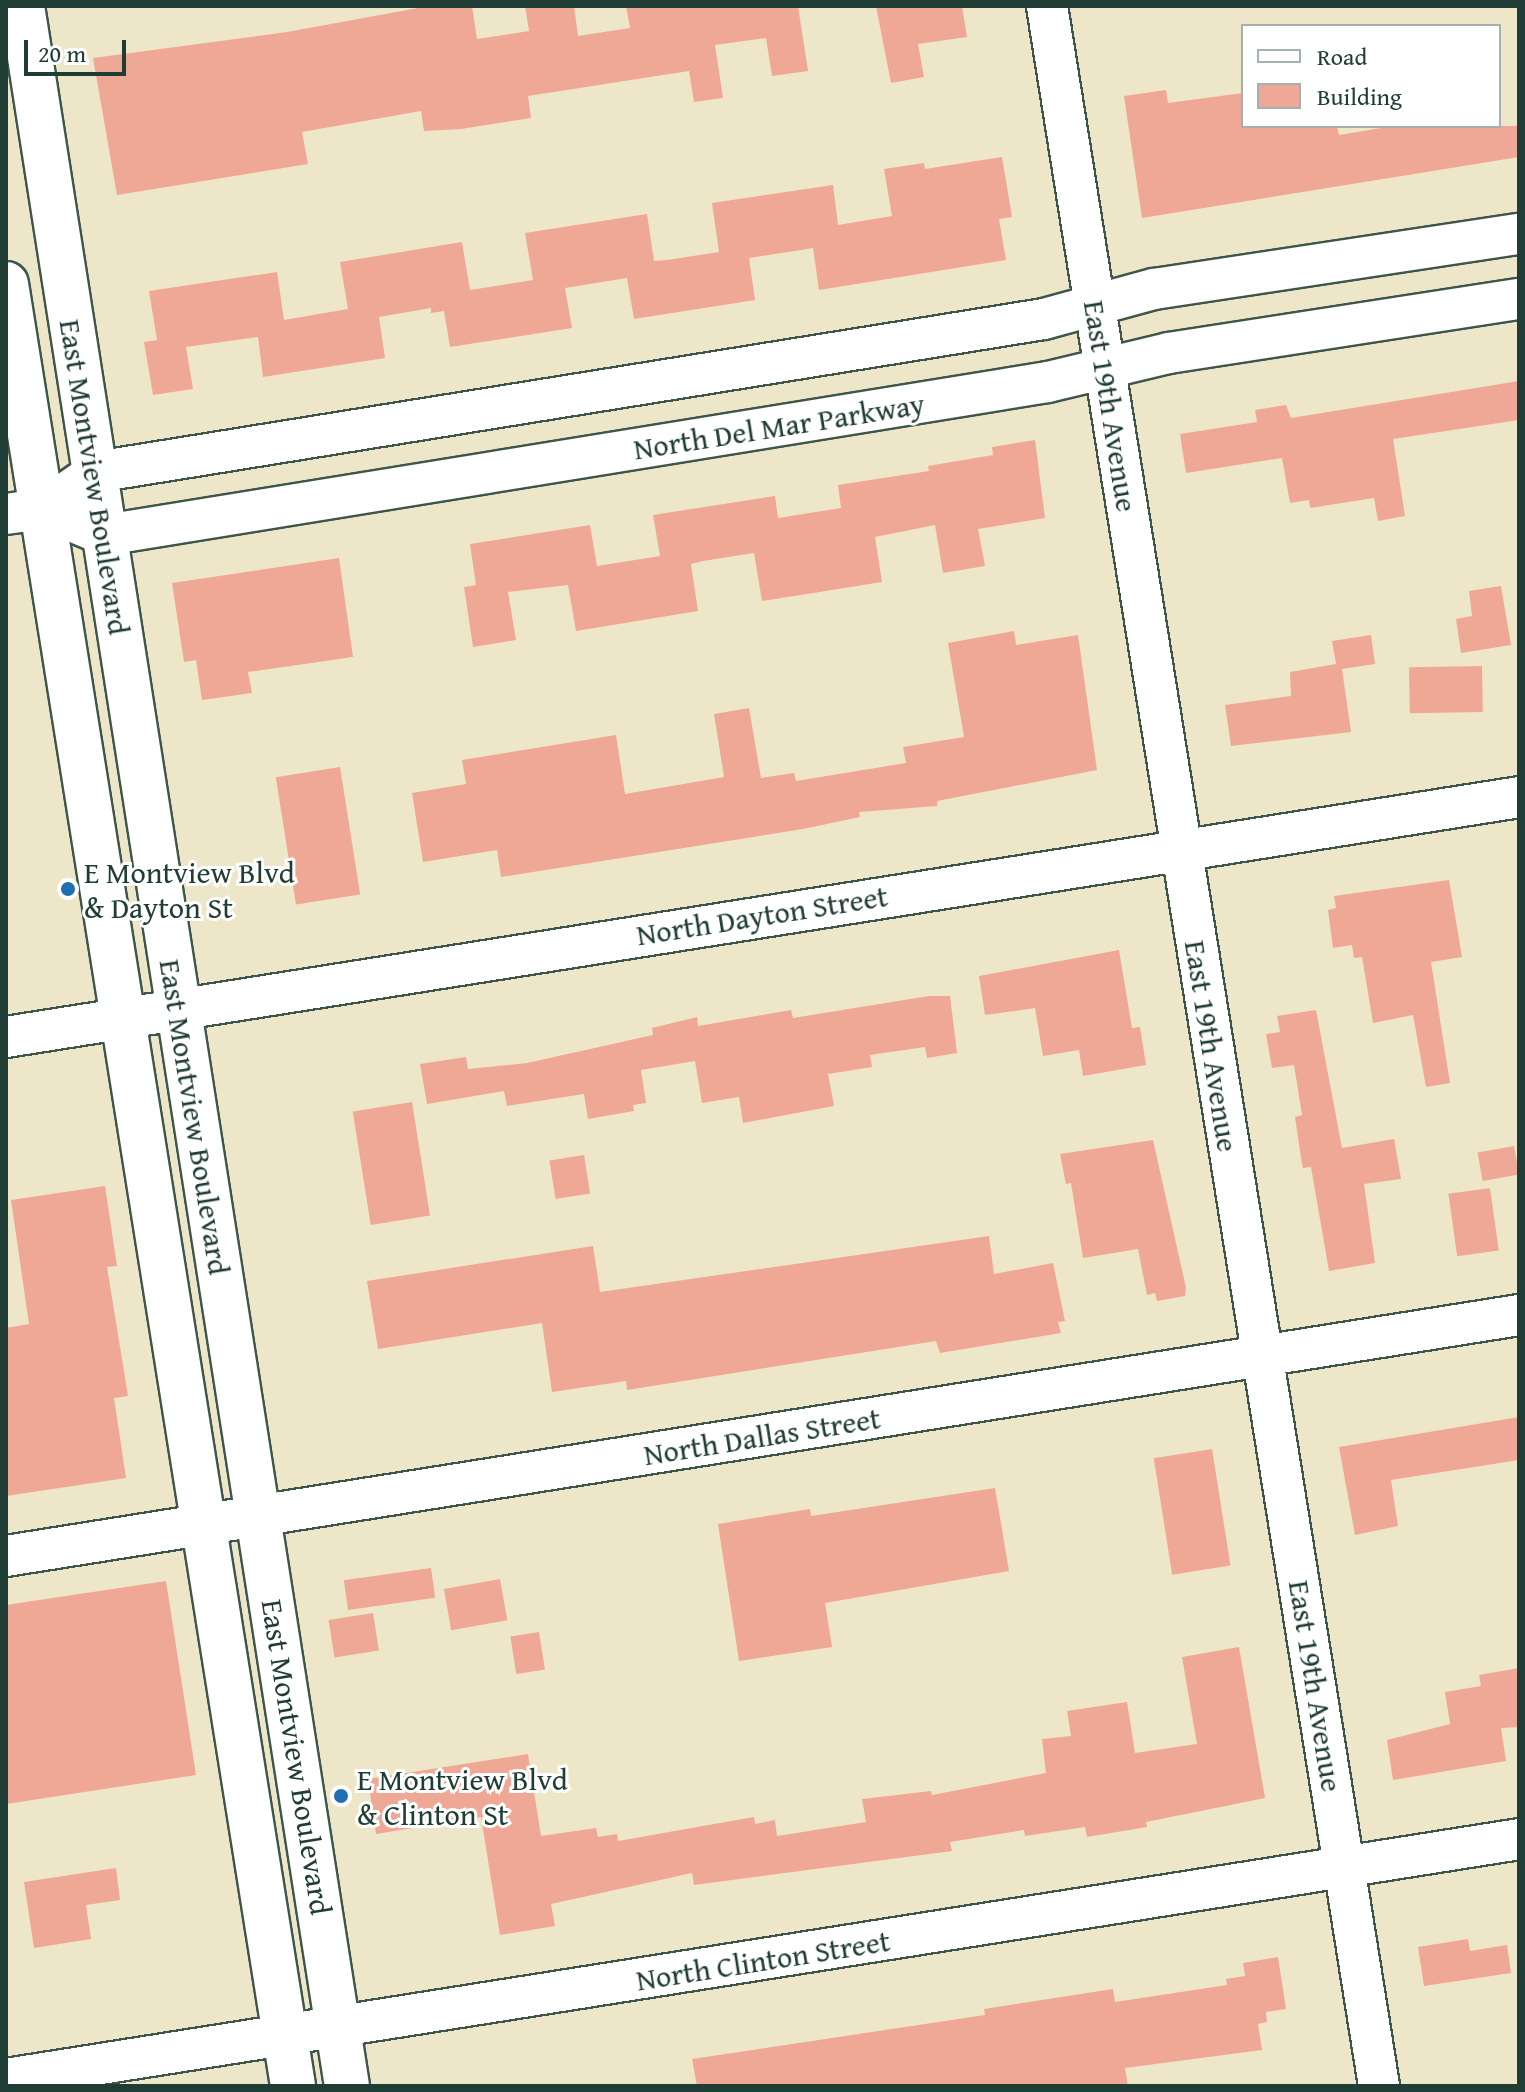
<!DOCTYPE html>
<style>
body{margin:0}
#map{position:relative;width:1525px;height:2092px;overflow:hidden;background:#eee6c9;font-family:"Gentium Book Plus",serif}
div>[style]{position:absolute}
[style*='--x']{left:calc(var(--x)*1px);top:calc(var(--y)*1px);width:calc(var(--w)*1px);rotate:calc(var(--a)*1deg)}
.building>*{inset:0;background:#f0a896;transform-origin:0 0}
.roads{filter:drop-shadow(2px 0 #3e564a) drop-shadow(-2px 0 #3e564a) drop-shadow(0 2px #3e564a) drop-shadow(0 -2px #3e564a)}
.minor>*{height:40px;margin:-20px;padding:0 20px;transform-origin:20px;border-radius:20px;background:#fff}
.major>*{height:44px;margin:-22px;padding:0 22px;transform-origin:22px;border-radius:22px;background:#fff}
.dots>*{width:22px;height:22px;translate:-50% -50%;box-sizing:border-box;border:4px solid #fff;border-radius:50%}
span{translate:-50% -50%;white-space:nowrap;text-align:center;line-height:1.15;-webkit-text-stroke:6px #fff;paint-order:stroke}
.street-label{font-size:30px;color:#1f3d34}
.poi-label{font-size:30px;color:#1f3d34}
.left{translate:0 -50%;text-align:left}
.frame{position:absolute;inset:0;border:8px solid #1f3d34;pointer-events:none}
.legend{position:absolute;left:1241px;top:24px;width:260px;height:104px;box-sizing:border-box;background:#fff;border:2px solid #a5b1ae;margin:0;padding:10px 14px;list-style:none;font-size:24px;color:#1f3d34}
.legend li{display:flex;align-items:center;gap:16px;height:40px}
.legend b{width:40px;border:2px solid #a5b1ae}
.scale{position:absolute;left:24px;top:40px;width:102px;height:36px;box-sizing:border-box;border:4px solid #1f3d34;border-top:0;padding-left:10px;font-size:24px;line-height:28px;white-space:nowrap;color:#1f3d34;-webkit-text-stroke:6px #fff;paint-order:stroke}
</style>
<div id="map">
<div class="building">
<div style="clip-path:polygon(429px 6px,472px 6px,477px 39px,529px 31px,525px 6px,574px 6px,578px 36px,630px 28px,626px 6px,798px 6px,808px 71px,772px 76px,766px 38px,715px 45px,723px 98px,694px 102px,689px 71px,528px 96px,531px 118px,461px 129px,424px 131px,421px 111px,302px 132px,308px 164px,117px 195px,93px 58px,287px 32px)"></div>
<div style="clip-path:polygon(876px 6px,962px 6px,967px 37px,918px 44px,924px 77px,891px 83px)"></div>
<div style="clip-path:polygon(1166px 90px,1168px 103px,1243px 93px,1243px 126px,1337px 126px,1339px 135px,1393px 126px,1519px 126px,1519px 157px,1142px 218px,1124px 96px)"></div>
<div style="clip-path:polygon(1002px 157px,1012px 217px,999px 219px,1006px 260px,819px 290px,813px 248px,801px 250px,749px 258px,755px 300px,634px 319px,627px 278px,565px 288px,572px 328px,450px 347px,444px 311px,431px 313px,431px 308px,379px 317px,385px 358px,263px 377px,258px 337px,186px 347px,193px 389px,153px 395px,144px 342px,157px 340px,149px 291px,277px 272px,284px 320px,348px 309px,340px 262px,462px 242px,470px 290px,533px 280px,525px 233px,647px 214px,654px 261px,667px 260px,719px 252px,712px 203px,833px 185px,838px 225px,892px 216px,884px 169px,924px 163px,925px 169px)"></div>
<div style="clip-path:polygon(1519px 381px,1519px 420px,1393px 439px,1405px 516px,1378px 521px,1374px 498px,1310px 508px,1309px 500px,1290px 503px,1282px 458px,1186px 473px,1180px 434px,1257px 422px,1255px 410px,1286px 405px,1291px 418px)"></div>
<div style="clip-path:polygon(1035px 440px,1045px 518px,978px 529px,985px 566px,943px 573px,935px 525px,875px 537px,882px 582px,807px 594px,762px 601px,754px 553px,703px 561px,691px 564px,698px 611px,576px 631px,568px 585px,508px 592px,516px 640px,473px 647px,464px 587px,476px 585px,470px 544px,590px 525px,597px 566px,660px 556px,653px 515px,775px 496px,778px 518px,841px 508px,838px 485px,929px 471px,928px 466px,993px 455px,992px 447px)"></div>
<div style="clip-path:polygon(339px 558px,353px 657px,248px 672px,252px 693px,202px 700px,196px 660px,184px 662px,172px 583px)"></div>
<div style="clip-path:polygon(1501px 586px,1511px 645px,1461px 653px,1456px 619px,1472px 616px,1469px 591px)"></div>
<div style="clip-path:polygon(1014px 631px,1016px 645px,1078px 635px,1097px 770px,937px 801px,937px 806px,859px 812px,860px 817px,803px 829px,501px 877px,497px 850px,423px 862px,412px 793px,466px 784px,462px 760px,616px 735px,625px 794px,724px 777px,714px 714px,749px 708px,761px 778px,794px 773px,796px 781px,906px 763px,903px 747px,964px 737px,948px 643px)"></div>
<div style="clip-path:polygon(1371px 635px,1375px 664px,1342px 669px,1351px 732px,1231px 746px,1225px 705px,1291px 696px,1290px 672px,1336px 664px,1332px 641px)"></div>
<div style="left:1482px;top:666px;width:46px;height:73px;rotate:89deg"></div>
<div style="left:340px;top:767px;width:129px;height:65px;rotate:81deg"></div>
<div style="clip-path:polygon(1449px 880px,1462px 957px,1431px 962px,1450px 1083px,1426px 1087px,1413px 1015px,1373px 1023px,1362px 957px,1354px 958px,1352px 945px,1333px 948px,1328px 910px,1336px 908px,1334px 896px)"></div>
<div style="clip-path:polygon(1119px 950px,1132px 1028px,1140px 1027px,1146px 1065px,1083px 1076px,1079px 1050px,1043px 1056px,1035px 1008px,985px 1015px,979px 976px)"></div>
<div style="clip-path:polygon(929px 996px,950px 996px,957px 1053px,927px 1058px,925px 1047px,870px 1055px,872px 1067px,828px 1074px,834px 1106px,743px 1123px,739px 1097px,702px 1103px,695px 1061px,641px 1070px,646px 1103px,633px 1105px,634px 1111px,588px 1119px,584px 1094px,507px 1106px,504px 1091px,427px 1104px,420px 1064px,466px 1057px,468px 1069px,527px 1063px,653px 1035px,652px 1028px,697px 1017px,698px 1026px,791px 1010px,793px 1018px)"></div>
<div style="clip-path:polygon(1316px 1010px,1342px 1148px,1394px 1139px,1401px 1179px,1364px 1184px,1375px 1263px,1329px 1271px,1311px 1167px,1303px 1168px,1301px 1158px,1295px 1117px,1302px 1115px,1294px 1065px,1272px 1068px,1266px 1034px,1280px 1032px,1277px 1016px)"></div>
<div style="left:412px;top:1102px;width:115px;height:60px;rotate:81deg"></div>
<div style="clip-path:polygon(1153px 1140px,1186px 1288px,1185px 1296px,1157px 1301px,1155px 1293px,1147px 1295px,1138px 1249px,1083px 1258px,1071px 1183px,1066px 1184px,1060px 1154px)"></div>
<div style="left:1514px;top:1146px;width:29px;height:37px;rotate:80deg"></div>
<div style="left:584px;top:1155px;width:39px;height:35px;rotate:81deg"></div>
<div style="clip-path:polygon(105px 1186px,117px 1266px,107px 1267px,128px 1396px,114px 1398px,126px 1478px,6px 1496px,6px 1328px,29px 1324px,11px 1200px)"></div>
<div style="left:1490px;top:1188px;width:63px;height:42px;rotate:82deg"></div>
<div style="clip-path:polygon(989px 1236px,994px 1274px,1053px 1263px,1065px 1321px,1058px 1322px,1061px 1333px,940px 1353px,936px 1341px,627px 1390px,626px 1381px,552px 1392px,542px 1323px,378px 1349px,367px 1281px,593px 1246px,600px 1292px)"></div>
<div style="clip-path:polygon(1519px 1417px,1519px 1460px,1391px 1480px,1398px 1526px,1355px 1535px,1339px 1447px)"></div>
<div style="left:1212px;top:1449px;width:118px;height:59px;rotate:81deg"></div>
<div style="clip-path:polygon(995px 1488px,1009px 1571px,825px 1603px,832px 1647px,739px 1661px,718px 1524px,810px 1509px,811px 1516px)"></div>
<div style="left:431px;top:1568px;width:30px;height:88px;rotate:82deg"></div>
<div style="left:500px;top:1579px;width:42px;height:57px;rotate:80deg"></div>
<div style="clip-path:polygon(166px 1581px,196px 1775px,6px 1804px,6px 1605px)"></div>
<div style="left:373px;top:1613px;width:38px;height:45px;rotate:81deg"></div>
<div style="left:539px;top:1632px;width:38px;height:29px;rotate:81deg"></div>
<div style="clip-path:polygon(1239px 1647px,1265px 1798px,1146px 1822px,1147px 1827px,1087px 1837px,1085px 1827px,1025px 1836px,1024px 1830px,950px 1842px,952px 1851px,694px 1885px,692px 1873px,551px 1904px,555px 1926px,500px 1935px,481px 1817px,376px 1834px,368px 1779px,528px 1754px,541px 1836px,596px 1828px,598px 1837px,617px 1834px,618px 1841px,754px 1817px,755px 1824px,775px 1820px,777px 1836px,866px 1822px,862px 1799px,931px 1791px,932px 1795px,1046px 1773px,1042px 1739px,1071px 1736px,1067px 1711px,1127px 1702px,1135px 1753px,1197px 1744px,1182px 1657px)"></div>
<div style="clip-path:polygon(1519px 1668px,1519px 1727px,1501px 1728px,1506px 1761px,1393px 1780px,1387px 1740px,1450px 1724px,1445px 1692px,1481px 1686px,1479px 1675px)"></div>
<div style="clip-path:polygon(116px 1868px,120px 1900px,86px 1905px,91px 1939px,34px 1948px,24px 1882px)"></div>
<div style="clip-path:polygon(1468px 1939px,1470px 1951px,1507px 1945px,1511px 1973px,1424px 1986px,1418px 1947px)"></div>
<div style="clip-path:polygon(1278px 1957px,1286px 2009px,1266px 2012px,1267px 2022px,1258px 2024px,1262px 2050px,1125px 2068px,1128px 2086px,697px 2086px,692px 2059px,985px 2015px,984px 2009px,1113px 1989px,1115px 2002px,1227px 1985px,1226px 1979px,1245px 1976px,1243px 1963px)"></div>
</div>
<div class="roads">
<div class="minor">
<div style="--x:1047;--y:6;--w:2106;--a:80.93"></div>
<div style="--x:43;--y:509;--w:67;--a:22.8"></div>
<div style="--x:105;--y:535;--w:955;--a:-9.22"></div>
<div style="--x:1048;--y:382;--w:124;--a:-13.5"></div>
<div style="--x:1169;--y:353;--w:354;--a:-8.8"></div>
<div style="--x:6;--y:514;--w:37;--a:-8"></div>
<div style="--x:43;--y:509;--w:65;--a:-34.9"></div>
<div style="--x:96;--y:472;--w:960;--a:-9.17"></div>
<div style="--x:1044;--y:319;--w:114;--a:-15.3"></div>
<div style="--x:1154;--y:289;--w:369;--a:-8.6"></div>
<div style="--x:6;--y:1037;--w:1532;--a:-9.01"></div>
<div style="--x:6;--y:1556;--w:1532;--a:-9.05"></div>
<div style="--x:6;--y:2079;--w:1532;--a:-9.01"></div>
</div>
<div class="major">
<div style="--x:22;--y:6;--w:2105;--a:81.12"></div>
<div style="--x:6;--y:284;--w:1825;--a:80.95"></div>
</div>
</div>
<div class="dots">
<div style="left:68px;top:889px;background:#1f6fb2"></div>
<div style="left:341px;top:1796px;background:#1f6fb2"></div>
</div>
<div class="street-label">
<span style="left:1111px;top:406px;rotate:81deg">East 19th Avenue</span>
<span style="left:779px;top:426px;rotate:-9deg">North Del Mar Parkway</span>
<span style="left:95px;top:477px;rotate:81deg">East Montview Boulevard</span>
<span style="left:762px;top:915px;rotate:-9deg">North Dayton Street</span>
<span style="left:1212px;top:1046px;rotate:81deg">East 19th Avenue</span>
<span style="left:195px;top:1117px;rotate:81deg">East Montview Boulevard</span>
<span style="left:762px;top:1436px;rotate:-9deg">North Dallas Street</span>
<span style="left:1316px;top:1686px;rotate:81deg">East 19th Avenue</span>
<span style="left:297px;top:1757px;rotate:81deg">East Montview Boulevard</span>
<span style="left:763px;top:1960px;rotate:-9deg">North Clinton Street</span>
</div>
<div class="poi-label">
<span class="left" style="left:84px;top:889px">E Montview Blvd<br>&amp; Dayton St</span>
<span class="left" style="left:357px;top:1796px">E Montview Blvd<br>&amp; Clinton St</span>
</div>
<div class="frame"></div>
<ul class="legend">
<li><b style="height:10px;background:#fff"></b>Road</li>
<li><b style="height:22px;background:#f0a896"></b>Building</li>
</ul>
<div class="scale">20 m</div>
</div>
